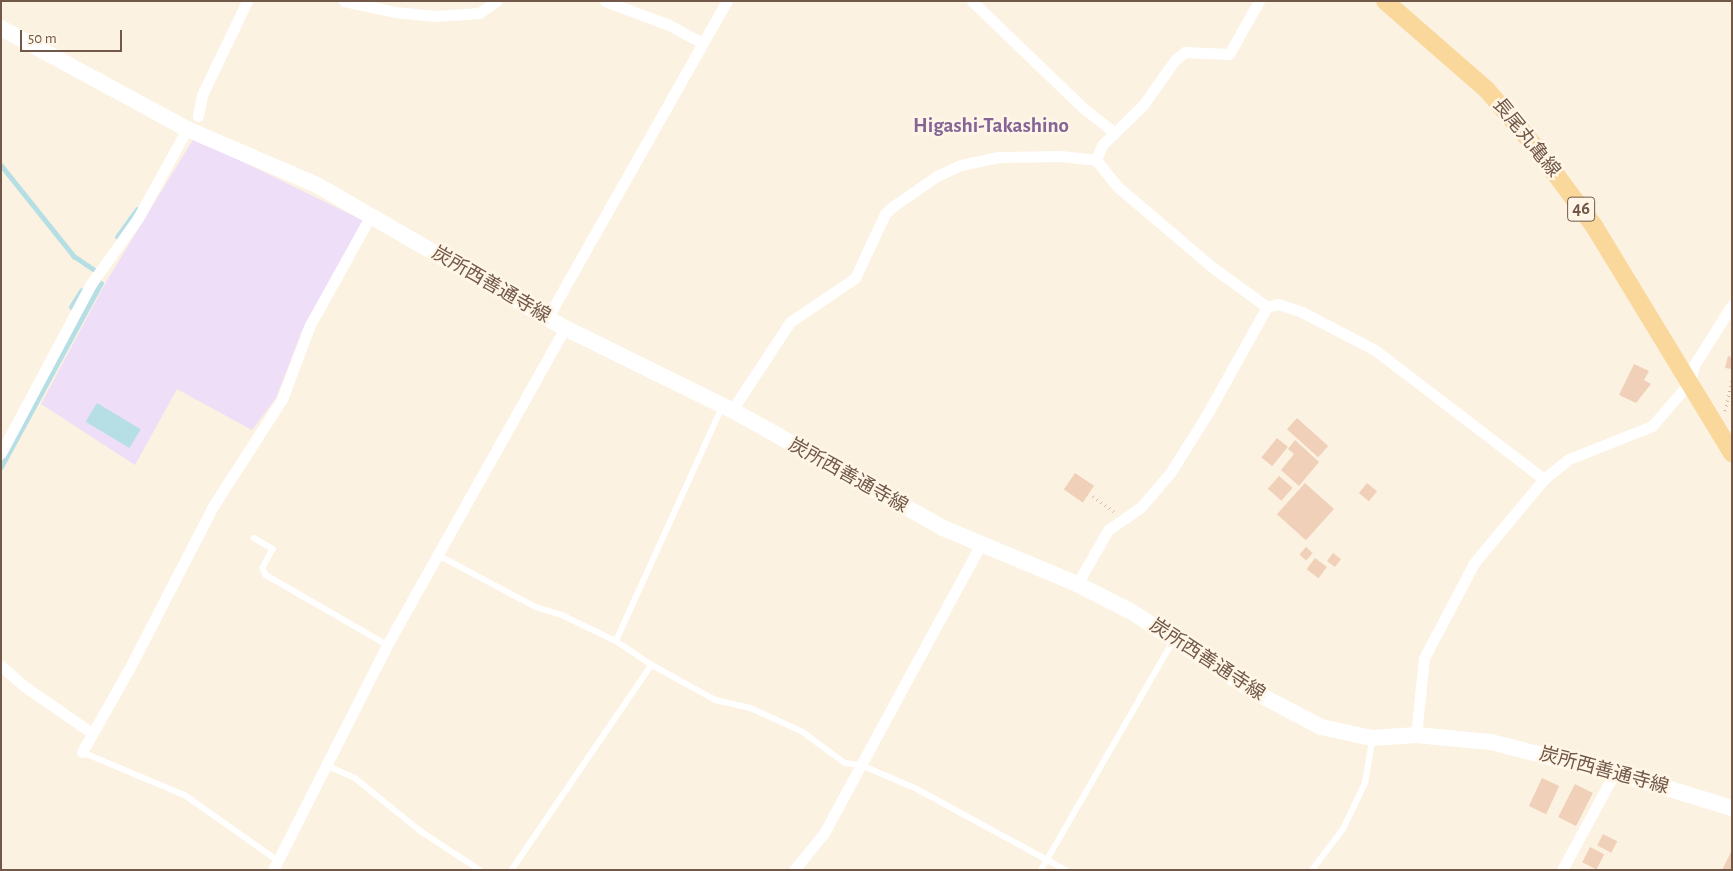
<!DOCTYPE html>
<meta charset="utf-8">
<style>
body{margin:0}
#map{position:relative;width:1733px;height:871px;overflow:hidden;background:#fcf2e1;font-family:"Alegreya Sans","Noto Sans JP",sans-serif}
div>[style]{position:absolute}
[style*='--x']{left:calc(var(--x)*1px);top:calc(var(--y)*1px);width:calc(var(--w)*1px);rotate:calc(var(--a)*1deg)}
.education>*{inset:0;background:#eedef8}
.water>*{inset:0;background:#b6dee5;transform-origin:0 0}
.stream>*{height:4.5px;margin:-2.25px;padding:0 2.25px;transform-origin:2.25px;border-radius:2.25px;background:#b6dee5}
.building>*{inset:0;background:#f1d0b9;transform-origin:0 0}
.path>*{height:2.5px;margin-top:-1.25px;transform-origin:0;background:repeating-linear-gradient(90deg,#d5b39d 0 1px,transparent 0 5px)}
.lane>*{height:5.5px;margin:-2.75px;padding:0 2.75px;transform-origin:2.75px;border-radius:2.75px;background:#fff}
.street>*{height:11px;margin:-5.5px;padding:0 5.5px;transform-origin:5.5px;border-radius:5.5px;background:#fff}
.secondary>*{height:16px;margin:-8px;padding:0 8px;transform-origin:8px;border-radius:8px;background:#fff}
.primary>*{height:18px;margin:-9px;padding:0 9px;transform-origin:9px;border-radius:9px;background:#fad79a}
span{translate:-50% -50%;white-space:nowrap;text-align:center;line-height:1.15;-webkit-text-stroke:5px #fff6e7;paint-order:stroke}
.shield-label span{padding:1px 4px;background:#fff6e7;border:1px solid;border-radius:4px;-webkit-text-stroke-width:0}
.shield-label{font-size:18px;color:#725848;font-weight:700}
.street-label{font-size:19px;color:#725848}
.quarter-label{font-size:21px;color:#856496;font-weight:700}
.frame{position:absolute;inset:0;border:2px solid #725848;pointer-events:none}
.scale{position:absolute;left:20px;top:30px;width:102px;height:22px;box-sizing:border-box;border:2px solid #725848;border-top:0;padding-left:6px;font-size:15px;line-height:18px;white-space:nowrap;color:#725848;-webkit-text-stroke:4px #fff6e7;paint-order:stroke}
</style>
<div id="map">
<div class="education">
<div style="clip-path:polygon(194px 138px,364px 221px,303px 328px,276px 398px,252px 430px,177px 389px,135px 465px,41px 404px,106px 282px)"></div>
</div>
<div class="water">
<div style="left:97px;top:403px;width:51px;height:22px;rotate:31deg"></div>
</div>
<div class="stream">
<div style="--x:1;--y:165;--w:117;--a:51.3"></div>
<div style="--x:74;--y:256;--w:25;--a:34"></div>
<div style="--x:117;--y:237;--w:34;--a:-54"></div>
<div style="--x:71;--y:307;--w:19;--a:-58"></div>
<div style="--x:1;--y:467;--w:209;--a:-61.5"></div>
</div>
<div class="building">
<div style="clip-path:polygon(1728px 356px,1732px 357px,1732px 369px,1725px 368px)"></div>
<div style="clip-path:polygon(1634px 364px,1649px 371px,1644px 380px,1651px 384px,1636px 403px,1619px 395px)"></div>
<div style="left:1297px;top:418px;width:42px;height:15px;rotate:42deg"></div>
<div style="left:1277px;top:438px;width:14px;height:25px;rotate:39deg"></div>
<div style="clip-path:polygon(1295px 440px,1319px 462px,1299px 486px,1281px 470px,1294px 454px,1288px 449px)"></div>
<div style="left:1075px;top:473px;width:23px;height:20px;rotate:34deg"></div>
<div style="left:1279px;top:476px;width:18px;height:17px;rotate:41deg"></div>
<div style="left:1305px;top:483px;width:39px;height:42px;rotate:42deg"></div>
<div style="left:1367px;top:483px;width:13px;height:13px;rotate:39deg"></div>
<div style="left:1306px;top:547px;width:9px;height:10px;rotate:41deg"></div>
<div style="left:1333px;top:553px;width:10px;height:10px;rotate:37deg"></div>
<div style="left:1315px;top:558px;width:15px;height:14px;rotate:37deg"></div>
<div style="left:1542px;top:778px;width:19px;height:31px;rotate:25deg"></div>
<div style="left:1575px;top:784px;width:20px;height:37px;rotate:27deg"></div>
<div style="left:1603px;top:834px;width:16px;height:13px;rotate:27deg"></div>
<div style="left:1590px;top:847px;width:16px;height:17px;rotate:27deg"></div>
<div style="clip-path:polygon(1732px 850px,1732px 870px,1722px 870px)"></div>
</div>
<div class="path">
<div style="--x:1725;--y:411;--w:34;--a:-78"></div>
<div style="--x:1093;--y:496;--w:26;--a:36"></div>
</div>
<div class="lane">
<div style="--x:254;--y:538;--w:22;--a:30"></div>
<div style="--x:273;--y:549;--w:21;--a:118"></div>
<div style="--x:263;--y:568;--w:8;--a:67"></div>
<div style="--x:266;--y:575;--w:140;--a:30"></div>
<div style="--x:438;--y:555;--w:111;--a:28"></div>
<div style="--x:536;--y:607;--w:27;--a:17"></div>
<div style="--x:562;--y:615;--w:60;--a:25.7"></div>
<div style="--x:616;--y:641;--w:43;--a:33.7"></div>
<div style="--x:652;--y:665;--w:248;--a:124.3"></div>
<div style="--x:616;--y:641;--w:257;--a:-65.6"></div>
<div style="--x:652;--y:665;--w:73;--a:28.7"></div>
<div style="--x:716;--y:700;--w:36;--a:13"></div>
<div style="--x:751;--y:708;--w:57;--a:24.8"></div>
<div style="--x:803;--y:732;--w:52;--a:36.4"></div>
<div style="--x:845;--y:763;--w:16;--a:7"></div>
<div style="--x:861;--y:765;--w:59;--a:23.1"></div>
<div style="--x:915;--y:788;--w:172;--a:28.5"></div>
<div style="--x:82;--y:752;--w:112;--a:22.7"></div>
<div style="--x:185;--y:795;--w:113;--a:35.2"></div>
<div style="--x:326;--y:765;--w:32;--a:24"></div>
<div style="--x:355;--y:778;--w:86;--a:38.9"></div>
<div style="--x:422;--y:832;--w:69;--a:33.2"></div>
<div style="--x:1041;--y:870;--w:266;--a:-60"></div>
<div style="--x:1312;--y:870;--w:51;--a:-52.9"></div>
<div style="--x:1343;--y:829;--w:51;--a:-64.4"></div>
<div style="--x:1365;--y:783;--w:43;--a:-80.5"></div>
</div>
<div class="street">
<div style="--x:344;--y:1;--w:52;--a:12.2"></div>
<div style="--x:395;--y:12;--w:41;--a:5.6"></div>
<div style="--x:436;--y:16;--w:43;--a:-4"></div>
<div style="--x:479;--y:13;--w:22;--a:-34"></div>
<div style="--x:605;--y:1;--w:66;--a:20.4"></div>
<div style="--x:667;--y:24;--w:40;--a:28"></div>
<div style="--x:972;--y:1;--w:153;--a:43.9"></div>
<div style="--x:1082;--y:107;--w:42;--a:38.2"></div>
<div style="--x:198;--y:116;--w:21;--a:-79"></div>
<div style="--x:202;--y:95;--w:104;--a:-64.4"></div>
<div style="--x:1096;--y:160;--w:16;--a:-68"></div>
<div style="--x:1102;--y:145;--w:57;--a:-44.3"></div>
<div style="--x:1143;--y:105;--w:55;--a:-54.6"></div>
<div style="--x:1175;--y:60;--w:13;--a:-39"></div>
<div style="--x:1185;--y:52;--w:44;--a:2.6"></div>
<div style="--x:1229;--y:54;--w:61;--a:-60.5"></div>
<div style="--x:553;--y:308;--w:353;--a:-60.5"></div>
<div style="--x:732;--y:410;--w:105;--a:-56.6"></div>
<div style="--x:790;--y:322;--w:78;--a:-34.1"></div>
<div style="--x:855;--y:278;--w:71;--a:-64.9"></div>
<div style="--x:885;--y:214;--w:10;--a:-45"></div>
<div style="--x:892;--y:207;--w:55;--a:-34.6"></div>
<div style="--x:937;--y:176;--w:26;--a:-25"></div>
<div style="--x:961;--y:165;--w:39;--a:-12"></div>
<div style="--x:999;--y:157;--w:61;--a:-0.9"></div>
<div style="--x:1060;--y:156;--w:36;--a:6"></div>
<div style="--x:1096;--y:160;--w:35;--a:51"></div>
<div style="--x:1118;--y:187;--w:123;--a:40.4"></div>
<div style="--x:1212;--y:267;--w:68;--a:36"></div>
<div style="--x:1;--y:453;--w:191;--a:-62"></div>
<div style="--x:91;--y:284;--w:81;--a:-54.5"></div>
<div style="--x:138;--y:218;--w:102;--a:-61.2"></div>
<div style="--x:1077;--y:584;--w:62;--a:-60.1"></div>
<div style="--x:1108;--y:530;--w:40;--a:-34.9"></div>
<div style="--x:1141;--y:507;--w:45;--a:-49.5"></div>
<div style="--x:1170;--y:473;--w:67;--a:-57.7"></div>
<div style="--x:1206;--y:416;--w:125;--a:-60.8"></div>
<div style="--x:1267;--y:307;--w:11;--a:-15"></div>
<div style="--x:1278;--y:304;--w:25;--a:18"></div>
<div style="--x:1302;--y:312;--w:82;--a:27.5"></div>
<div style="--x:1375;--y:350;--w:213;--a:37.4"></div>
<div style="--x:1;--y:666;--w:30;--a:41"></div>
<div style="--x:24;--y:686;--w:83;--a:34.7"></div>
<div style="--x:1416;--y:735;--w:77;--a:-84.1"></div>
<div style="--x:1424;--y:658;--w:107;--a:-62.2"></div>
<div style="--x:1474;--y:563;--w:109;--a:-50.2"></div>
<div style="--x:1544;--y:479;--w:32;--a:-39"></div>
<div style="--x:1569;--y:459;--w:89;--a:-21.7"></div>
<div style="--x:1652;--y:426;--w:58;--a:-49.2"></div>
<div style="--x:1690;--y:382;--w:17;--a:-77"></div>
<div style="--x:1694;--y:365;--w:71;--a:-57.7"></div>
<div style="--x:82;--y:752;--w:95;--a:-60.5"></div>
<div style="--x:129;--y:669;--w:181;--a:-62.7"></div>
<div style="--x:212;--y:508;--w:130;--a:-57.3"></div>
<div style="--x:282;--y:399;--w:79;--a:-69.3"></div>
<div style="--x:310;--y:325;--w:126;--a:-61"></div>
<div style="--x:273;--y:870;--w:252;--a:-63.1"></div>
<div style="--x:387;--y:645;--w:364;--a:-60.7"></div>
<div style="--x:794;--y:870;--w:48;--a:-51"></div>
<div style="--x:824;--y:833;--w:329;--a:-61.5"></div>
<div style="--x:1562;--y:870;--w:109;--a:-61.6"></div>
</div>
<div class="secondary">
<div style="--x:1;--y:28;--w:212;--a:28.5"></div>
<div style="--x:187;--y:129;--w:142;--a:23.3"></div>
<div style="--x:317;--y:185;--w:286;--a:30"></div>
<div style="--x:565;--y:328;--w:186;--a:26.2"></div>
<div style="--x:732;--y:410;--w:242;--a:29.2"></div>
<div style="--x:943;--y:528;--w:145;--a:22.7"></div>
<div style="--x:1077;--y:584;--w:62;--a:27"></div>
<div style="--x:1132;--y:612;--w:150;--a:33.1"></div>
<div style="--x:1258;--y:694;--w:71;--a:27.6"></div>
<div style="--x:1321;--y:727;--w:52;--a:12.2"></div>
<div style="--x:1372;--y:738;--w:44;--a:-3.9"></div>
<div style="--x:1416;--y:735;--w:75;--a:5.3"></div>
<div style="--x:1491;--y:742;--w:158;--a:14.3"></div>
<div style="--x:1644;--y:781;--w:92;--a:17.1"></div>
</div>
<div class="primary">
<div style="--x:1385;--y:1;--w:135;--a:41.1"></div>
<div style="--x:1487;--y:90;--w:77;--a:49.7"></div>
<div style="--x:1537;--y:149;--w:96;--a:53.5"></div>
<div style="--x:1594;--y:226;--w:266;--a:58.7"></div>
</div>
<div class="shield-label">
<span style="left:1581px;top:209px">46</span>
</div>
<div class="street-label">
<span style="left:1526px;top:138px;rotate:51deg">長尾丸亀線</span>
<span style="left:491px;top:285px;rotate:30deg">炭所西善通寺線</span>
<span style="left:848px;top:476px;rotate:29deg">炭所西善通寺線</span>
<span style="left:1207px;top:660px;rotate:33deg">炭所西善通寺線</span>
<span style="left:1604px;top:771px;rotate:15deg">炭所西善通寺線</span>
</div>
<div class="quarter-label">
<span style="left:991px;top:126px">Higashi-Takashino</span>
</div>
<div class="frame"></div>
<div class="scale">50 m</div>
</div>
